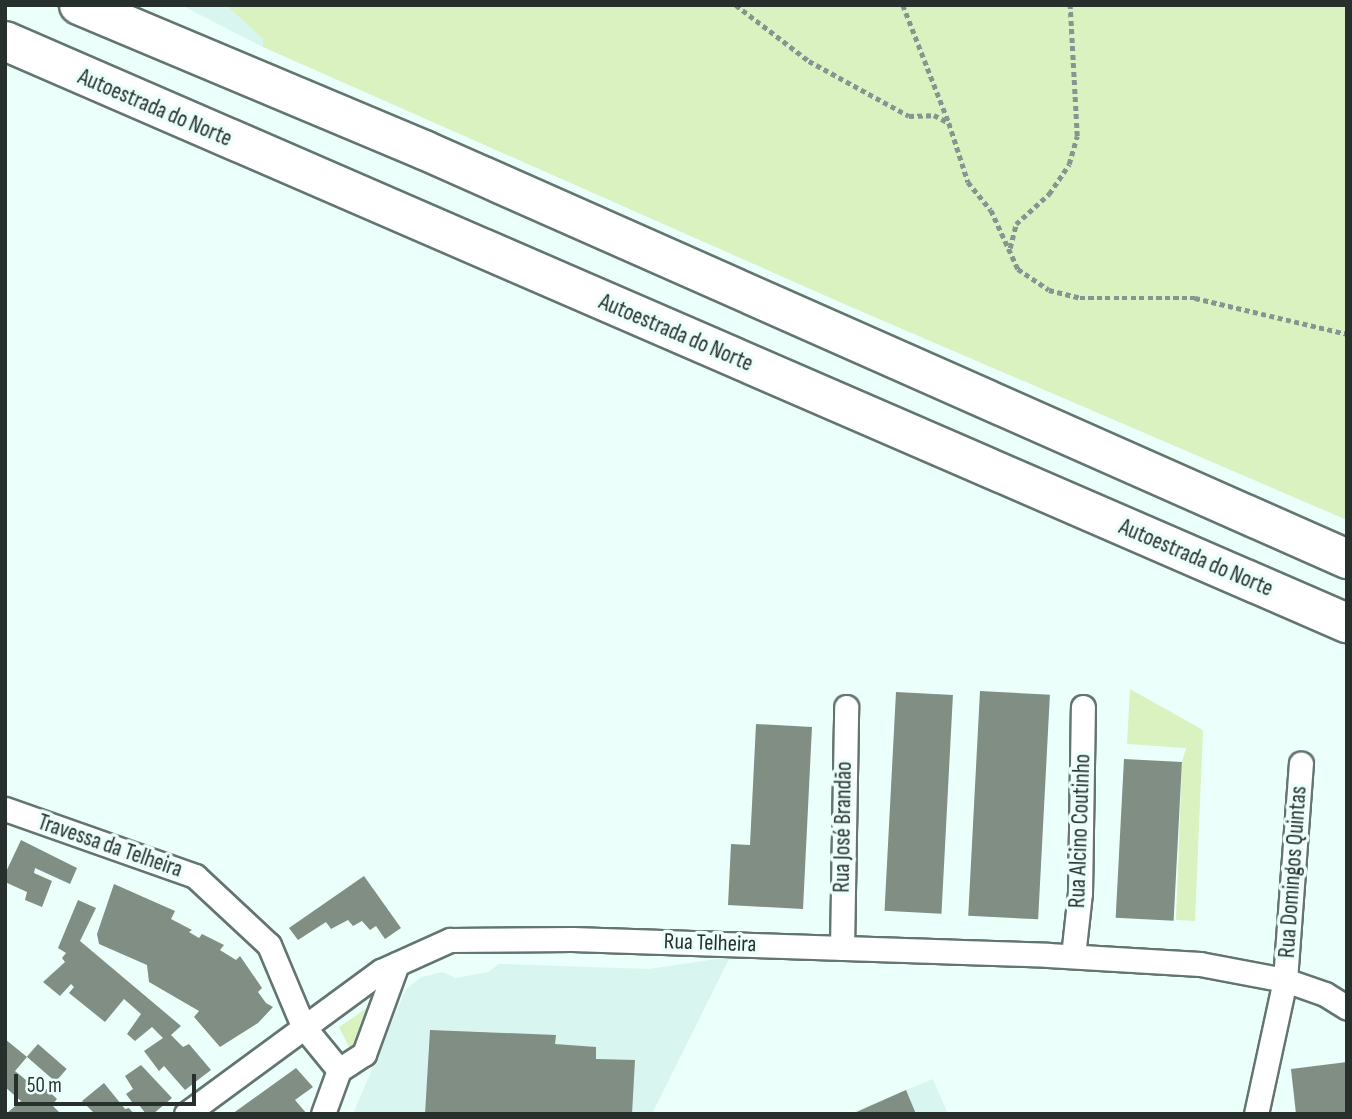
<!DOCTYPE html>
<meta charset="utf-8">
<style>
body{margin:0}
#map{position:relative;width:1352px;height:1119px;overflow:hidden;background:#ebfffb;font-family:"Sofia Sans Condensed",sans-serif}
div>[style]{position:absolute}
[style*='--x']{left:calc(var(--x)*1px);top:calc(var(--y)*1px);width:calc(var(--w)*1px);rotate:calc(var(--a)*1deg)}
.built>*{inset:0;background:#d8f5ef}
.green>*{inset:0;background:#d9f2c0}
.building>*{inset:0;background:#808e84;transform-origin:0 0}
.path>*{height:4.5px;margin-top:-2.25px;transform-origin:0;background:repeating-linear-gradient(90deg,#879592 0 5px,transparent 0 8.5px)}
.roads{filter:drop-shadow(2px 0 #637571) drop-shadow(-2px 0 #637571) drop-shadow(0 2px #637571) drop-shadow(0 -2px #637571)}
.minor>*{height:23px;margin:-11.5px;padding:0 11.5px;transform-origin:11.5px;border-radius:11.5px;background:#fff}
.motorway>*{height:38px;margin:-19px;padding:0 19px;transform-origin:19px;border-radius:19px;background:#fff}
span{translate:-50% -50%;white-space:nowrap;text-align:center;line-height:1.15;-webkit-text-stroke:7px #ebfffb;paint-order:stroke}
.street-label{font-size:23px;color:#28302e}
.frame{position:absolute;inset:0;border:7px solid #28302e;pointer-events:none}
.scale{position:absolute;left:14px;top:1074px;width:182px;height:32px;box-sizing:border-box;border:4px solid #28302e;border-top:0;padding-left:9px;font-size:21px;line-height:24px;white-space:nowrap;color:#28302e;-webkit-text-stroke:5px #ebfffb;paint-order:stroke}
</style>
<div id="map">
<div class="built">
<div style="clip-path:polygon(181px 5px,226px 5px,263px 39px,263px 47px)"></div>
<div style="clip-path:polygon(730px 957px,652px 1114px,353px 1114px,406px 989px,421px 977px,443px 972px,456px 978px,488px 972px,499px 964px,649px 969px)"></div>
<div style="clip-path:polygon(933px 1079px,948px 1114px,849px 1114px,906px 1090px)"></div>
</div>
<div class="green">
<div style="clip-path:polygon(226px 5px,1347px 5px,1347px 520px,851px 307px,263px 47px,263px 39px)"></div>
<div style="clip-path:polygon(1130px 689px,1203px 730px,1195px 921px,1176px 920px,1182px 762px,1186px 748px,1127px 744px)"></div>
<div style="clip-path:polygon(373px 1004px,352px 1053px,339px 1027px)"></div>
</div>
<div class="building">
<div style="left:980px;top:691px;width:70px;height:225px;rotate:3deg"></div>
<div style="left:896px;top:692px;width:57px;height:219px;rotate:3deg"></div>
<div style="clip-path:polygon(756px 724px,812px 727px,803px 909px,728px 905px,731px 844px,750px 845px)"></div>
<div style="left:1124px;top:759px;width:58px;height:159px;rotate:3deg"></div>
<div style="clip-path:polygon(21px 840px,77px 868px,70px 884px,35px 868px,34px 873px,52px 881px,42px 907px,25px 900px,27px 892px,5px 882px,5px 874px)"></div>
<div style="clip-path:polygon(364px 876px,401px 928px,385px 939px,376px 926px,370px 930px,362px 921px,353px 926px,348px 920px,331px 929px,326px 922px,298px 940px,289px 928px)"></div>
<div style="clip-path:polygon(114px 884px,175px 911px,171px 919px,192px 930px,189px 932px,199px 938px,202px 934px,224px 945px,220px 950px,236px 960px,240px 956px,262px 988px,258px 992px,266px 1003px,273px 1007px,258px 1023px,220px 1047px,194px 1017px,199px 1011px,149px 982px,147px 965px,99px 944px,97px 934px)"></div>
<div style="clip-path:polygon(78px 900px,96px 908px,80px 941px,181px 1026px,171px 1035px,183px 1047px,189px 1044px,211px 1070px,185px 1090px,164px 1066px,159px 1071px,144px 1051px,163px 1038px,152px 1027px,135px 1041px,127px 1034px,141px 1014px,124px 999px,105px 1022px,69px 993px,74px 987px,71px 984px,60px 996px,43px 982px,65px 962px,62px 958px,66px 953px,58px 948px)"></div>
<div style="clip-path:polygon(430px 1030px,556px 1035px,555px 1044px,596px 1047px,596px 1059px,635px 1060px,632px 1114px,425px 1114px)"></div>
<div style="clip-path:polygon(5px 1039px,27px 1057px,15px 1071px,37px 1089px,42px 1085px,57px 1099px,52px 1105px,59px 1112px,57px 1114px,6px 1114px,21px 1101px,5px 1087px)"></div>
<div style="left:38px;top:1044px;width:38px;height:17px;rotate:41deg"></div>
<div style="clip-path:polygon(1347px 1062px,1347px 1114px,1296px 1114px,1291px 1069px)"></div>
<div style="clip-path:polygon(141px 1065px,172px 1098px,153px 1114px,146px 1114px,139px 1105px,135px 1106px,126px 1094px,133px 1089px,125px 1076px)"></div>
<div style="clip-path:polygon(296px 1068px,313px 1087px,295px 1100px,307px 1114px,232px 1114px)"></div>
<div style="clip-path:polygon(104px 1083px,125px 1109px,129px 1108px,134px 1114px,95px 1114px,82px 1101px)"></div>
<div style="clip-path:polygon(906px 1090px,916px 1114px,852px 1114px)"></div>
</div>
<div class="path">
<div style="--x:736;--y:5;--w:92;--a:37.5"></div>
<div style="--x:809;--y:61;--w:114;--a:28.8"></div>
<div style="--x:909;--y:116;--w:25;--a:-2"></div>
<div style="--x:934;--y:115;--w:17;--a:28"></div>
<div style="--x:903;--y:5;--w:127;--a:68.7"></div>
<div style="--x:949;--y:123;--w:62;--a:72.1"></div>
<div style="--x:968;--y:182;--w:36;--a:51"></div>
<div style="--x:991;--y:210;--w:65;--a:65.4"></div>
<div style="--x:1018;--y:269;--w:37;--a:34"></div>
<div style="--x:1049;--y:290;--w:32;--a:14"></div>
<div style="--x:1080;--y:298;--w:115;--a:0"></div>
<div style="--x:1195;--y:298;--w:156;--a:13.3"></div>
<div style="--x:1010;--y:248;--w:25;--a:-76"></div>
<div style="--x:1016;--y:224;--w:45;--a:-42.3"></div>
<div style="--x:1049;--y:194;--w:36;--a:-56"></div>
<div style="--x:1069;--y:164;--w:29;--a:-74"></div>
<div style="--x:1077;--y:136;--w:131;--a:-93.1"></div>
</div>
<div class="roads">
<div class="minor">
<div style="--x:5;--y:809;--w:201;--a:19.4"></div>
<div style="--x:195;--y:876;--w:101;--a:43"></div>
<div style="--x:269;--y:945;--w:88;--a:67.2"></div>
<div style="--x:303;--y:1026;--w:57;--a:50.7"></div>
<div style="--x:339;--y:1070;--w:47;--a:110"></div>
<div style="--x:842;--y:948;--w:241;--a:-89"></div>
<div style="--x:1073;--y:956;--w:63;--a:-83.7"></div>
<div style="--x:1080;--y:893;--w:186;--a:-89.1"></div>
<div style="--x:339;--y:1070;--w:30;--a:-33"></div>
<div style="--x:364;--y:1054;--w:96;--a:-69.9"></div>
<div style="--x:186;--y:1114;--w:242;--a:-36.3"></div>
<div style="--x:381;--y:971;--w:76;--a:-24.2"></div>
<div style="--x:450;--y:940;--w:122;--a:-0.5"></div>
<div style="--x:572;--y:939;--w:476;--a:1.9"></div>
<div style="--x:1048;--y:955;--w:152;--a:3.4"></div>
<div style="--x:1200;--y:964;--w:86;--a:10.7"></div>
<div style="--x:1285;--y:980;--w:42;--a:19.3"></div>
<div style="--x:1325;--y:994;--w:26;--a:32"></div>
<div style="--x:1256;--y:1114;--w:137;--a:-77.8"></div>
<div style="--x:1285;--y:980;--w:217;--a:-85.8"></div>
</div>
<div class="motorway">
<div style="--x:79;--y:5;--w:374;--a:22.8"></div>
<div style="--x:424;--y:150;--w:1010;--a:23.9"></div>
<div style="--x:5;--y:41;--w:1463;--a:23.45"></div>
</div>
</div>
<div class="street-label">
<span style="left:155px;top:108px;rotate:23deg">Autoestrada do Norte</span>
<span style="left:676px;top:333px;rotate:23deg">Autoestrada do Norte</span>
<span style="left:1196px;top:558px;rotate:23deg">Autoestrada do Norte</span>
<span style="left:843px;top:827px;rotate:-89deg">Rua José Brandão</span>
<span style="left:1080px;top:831px;rotate:-88deg">Rua Alcino Coutinho</span>
<span style="left:110px;top:846px;rotate:19deg">Travessa da Telheira</span>
<span style="left:1293px;top:872px;rotate:-86deg">Rua Domingos Quintas</span>
<span style="left:710px;top:943px;rotate:2deg">Rua Telheira</span>
</div>
<div class="frame"></div>
<div class="scale">50 m</div>
</div>
